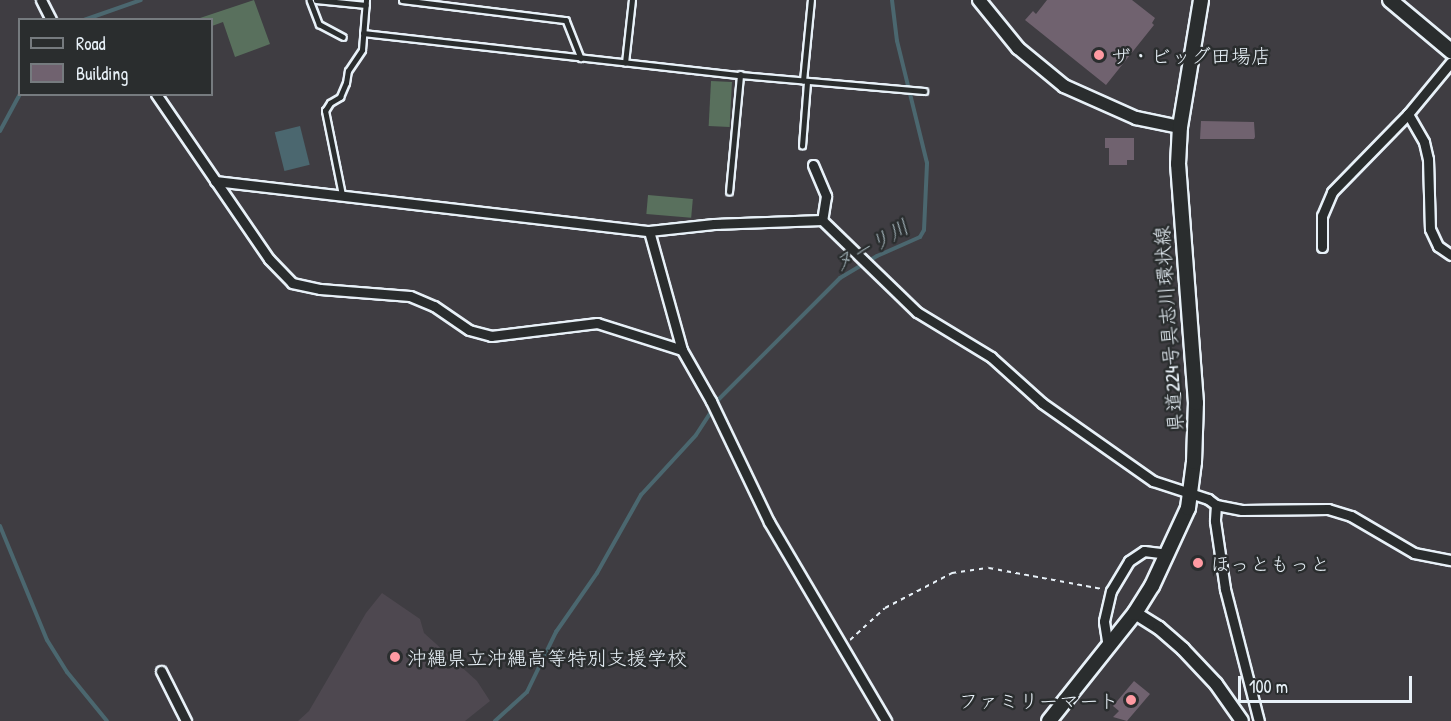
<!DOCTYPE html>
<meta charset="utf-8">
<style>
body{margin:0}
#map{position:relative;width:1451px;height:721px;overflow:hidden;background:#3f3d42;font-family:"Patrick Hand","Klee One",sans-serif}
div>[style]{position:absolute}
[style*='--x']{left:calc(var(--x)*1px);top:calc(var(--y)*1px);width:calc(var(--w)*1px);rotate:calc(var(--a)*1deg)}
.built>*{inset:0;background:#4e4850}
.green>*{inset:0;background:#59705d;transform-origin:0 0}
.water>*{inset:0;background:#4b676f;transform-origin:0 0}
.stream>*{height:4px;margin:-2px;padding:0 2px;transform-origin:2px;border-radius:2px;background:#4b676f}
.building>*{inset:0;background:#70626f}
.path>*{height:2px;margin-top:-1px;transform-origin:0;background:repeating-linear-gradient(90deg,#e8f1f8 0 4.5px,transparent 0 9px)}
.roads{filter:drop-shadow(2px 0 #e8f1f8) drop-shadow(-2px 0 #e8f1f8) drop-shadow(0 2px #e8f1f8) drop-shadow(0 -2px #e8f1f8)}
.service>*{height:4.5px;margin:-2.25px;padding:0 2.25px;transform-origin:2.25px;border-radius:2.25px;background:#2a2d2e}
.minor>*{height:9px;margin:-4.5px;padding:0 4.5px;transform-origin:4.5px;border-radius:4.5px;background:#2a2d2e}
.tertiary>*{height:12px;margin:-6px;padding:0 6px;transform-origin:6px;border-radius:6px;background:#2a2d2e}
.secondary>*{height:14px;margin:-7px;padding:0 7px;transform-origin:7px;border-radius:7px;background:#2a2d2e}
.dots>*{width:16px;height:16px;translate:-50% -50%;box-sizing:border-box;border:3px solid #2a2d2e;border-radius:50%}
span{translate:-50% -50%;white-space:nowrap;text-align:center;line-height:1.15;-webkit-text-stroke:5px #2a2d2e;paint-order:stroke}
.poi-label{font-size:20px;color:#e8f1f8}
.left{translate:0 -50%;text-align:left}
.right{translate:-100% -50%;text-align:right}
.street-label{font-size:20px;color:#e8f1f8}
.water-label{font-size:21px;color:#a9bac1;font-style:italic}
.legend{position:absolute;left:18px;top:18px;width:195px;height:78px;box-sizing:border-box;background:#2a2d2e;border:2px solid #767b7f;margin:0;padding:8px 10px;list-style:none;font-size:18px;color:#e8f1f8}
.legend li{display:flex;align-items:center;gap:12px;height:30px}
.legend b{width:30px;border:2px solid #767b7f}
.scale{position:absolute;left:1238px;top:676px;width:174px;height:27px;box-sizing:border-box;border:3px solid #e8f1f8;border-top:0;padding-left:8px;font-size:18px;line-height:21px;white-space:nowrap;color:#e8f1f8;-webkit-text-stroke:4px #2a2d2e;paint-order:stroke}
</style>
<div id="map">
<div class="built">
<div style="clip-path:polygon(382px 593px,420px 619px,424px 633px,477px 681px,490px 701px,465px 721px,298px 721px,309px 711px,366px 613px)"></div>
</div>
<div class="green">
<div style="clip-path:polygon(254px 0,270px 44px,235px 57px,223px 22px,212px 26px,212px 20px,197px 19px)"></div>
<div style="left:711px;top:81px;width:21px;height:45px;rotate:3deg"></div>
<div style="left:648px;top:195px;width:45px;height:19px;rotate:5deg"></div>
</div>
<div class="water">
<div style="left:300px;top:126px;width:40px;height:26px;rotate:76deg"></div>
</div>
<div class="stream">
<div style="--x:84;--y:20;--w:60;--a:-19.3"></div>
<div style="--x:0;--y:131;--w:42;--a:-61.6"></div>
<div style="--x:717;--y:401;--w:174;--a:-45"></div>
<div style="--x:840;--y:278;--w:43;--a:-30.7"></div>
<div style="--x:877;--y:256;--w:47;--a:-23.8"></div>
<div style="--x:920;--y:237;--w:8;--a:-60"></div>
<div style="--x:924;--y:230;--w:67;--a:-87.4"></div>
<div style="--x:927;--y:163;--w:126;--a:-103.8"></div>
<div style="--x:897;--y:41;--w:41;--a:-97"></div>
<div style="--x:0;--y:526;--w:123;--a:67.6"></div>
<div style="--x:47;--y:640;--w:38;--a:58"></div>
<div style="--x:67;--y:672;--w:63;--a:50.8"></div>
<div style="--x:495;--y:721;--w:43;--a:-42.2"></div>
<div style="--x:527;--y:692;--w:67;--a:-64.2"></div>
<div style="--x:556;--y:632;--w:72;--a:-55.2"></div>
<div style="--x:597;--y:573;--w:90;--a:-60.6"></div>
<div style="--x:641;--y:495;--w:81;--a:-47.5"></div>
<div style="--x:696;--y:435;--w:30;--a:-57"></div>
</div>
<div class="building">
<div style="clip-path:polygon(1047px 0,1132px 0,1155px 18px,1152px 23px,1154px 25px,1106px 85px,1025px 20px,1033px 11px,1036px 14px)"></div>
<div style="clip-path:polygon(1201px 121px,1254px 122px,1255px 137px,1254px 139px,1200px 139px)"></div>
<div style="clip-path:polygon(1105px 138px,1134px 138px,1134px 160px,1127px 160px,1127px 165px,1109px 165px,1109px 148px,1105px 148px)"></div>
<div style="clip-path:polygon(1134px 681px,1150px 694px,1127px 721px,1113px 717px,1119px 711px,1113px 706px)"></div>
</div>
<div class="path">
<div style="--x:850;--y:640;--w:47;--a:-42.4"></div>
<div style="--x:885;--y:608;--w:76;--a:-27.6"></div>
<div style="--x:952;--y:573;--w:37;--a:-8"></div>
<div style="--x:989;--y:568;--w:115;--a:10.5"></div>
</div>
<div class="roads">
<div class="service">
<div style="--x:310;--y:0;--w:26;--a:69"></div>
<div style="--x:319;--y:24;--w:27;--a:28"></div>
<div style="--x:316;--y:0;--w:50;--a:5.7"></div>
<div style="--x:402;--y:0;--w:165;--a:7"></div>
<div style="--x:566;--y:20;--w:41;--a:68.5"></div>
<div style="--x:363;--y:33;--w:379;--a:6.4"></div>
<div style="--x:740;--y:75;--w:185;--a:5"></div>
<div style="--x:625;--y:63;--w:63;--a:-83.7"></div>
<div style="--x:803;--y:81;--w:81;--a:-84.4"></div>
<div style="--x:802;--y:146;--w:64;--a:-85.5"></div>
<div style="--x:729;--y:192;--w:118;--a:-84.6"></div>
<div style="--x:342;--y:195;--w:86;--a:-101.4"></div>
<div style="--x:325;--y:111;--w:9;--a:-58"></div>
<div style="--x:330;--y:103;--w:12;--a:-31"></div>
<div style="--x:340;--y:97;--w:15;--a:-67"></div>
<div style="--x:346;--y:83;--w:12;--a:-81"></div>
<div style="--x:348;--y:71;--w:25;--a:-56"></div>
<div style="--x:362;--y:50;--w:50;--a:-85.4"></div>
</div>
<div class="minor">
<div style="--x:41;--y:0;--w:22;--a:63"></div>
<div style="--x:156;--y:94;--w:200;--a:55.6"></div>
<div style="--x:269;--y:259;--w:33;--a:46"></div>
<div style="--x:292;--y:283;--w:29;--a:12"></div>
<div style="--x:320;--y:289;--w:90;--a:4.4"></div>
<div style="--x:410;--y:296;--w:26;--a:23"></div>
<div style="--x:434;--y:306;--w:42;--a:34.4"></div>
<div style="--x:469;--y:330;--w:23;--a:15"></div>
<div style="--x:491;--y:336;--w:107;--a:-7"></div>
<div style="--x:597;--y:323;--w:89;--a:17.6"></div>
<div style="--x:1408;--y:114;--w:32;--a:60"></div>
<div style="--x:1424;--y:142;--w:17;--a:77"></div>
<div style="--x:1428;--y:159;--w:70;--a:88.4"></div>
<div style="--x:1430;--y:229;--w:19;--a:65"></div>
<div style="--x:1438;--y:246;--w:16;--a:35"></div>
<div style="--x:813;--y:165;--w:34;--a:67"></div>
<div style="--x:826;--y:196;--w:24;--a:99"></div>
<div style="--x:215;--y:181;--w:437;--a:6.6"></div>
<div style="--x:649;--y:231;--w:65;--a:-6.1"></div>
<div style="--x:714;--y:224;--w:108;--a:-2.1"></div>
<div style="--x:822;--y:220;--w:132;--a:44.1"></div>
<div style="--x:917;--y:312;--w:87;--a:31.3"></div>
<div style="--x:991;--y:357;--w:69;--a:42"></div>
<div style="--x:1042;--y:403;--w:136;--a:35.1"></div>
<div style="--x:1153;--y:481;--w:58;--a:18.1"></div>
<div style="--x:1208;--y:499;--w:10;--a:37"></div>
<div style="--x:1216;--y:505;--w:26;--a:11"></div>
<div style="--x:1242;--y:510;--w:86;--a:-0.7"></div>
<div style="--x:1328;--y:509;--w:24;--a:17"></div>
<div style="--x:1351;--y:516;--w:73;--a:30.4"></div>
<div style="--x:1414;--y:553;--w:38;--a:11"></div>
<div style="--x:649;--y:231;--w:123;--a:74.5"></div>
<div style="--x:682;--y:350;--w:59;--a:60.4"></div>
<div style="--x:711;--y:401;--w:134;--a:64.4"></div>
<div style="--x:769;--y:522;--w:231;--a:59.5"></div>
<div style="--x:1322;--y:247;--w:31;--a:-90"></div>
<div style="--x:1322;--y:216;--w:26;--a:-67"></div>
<div style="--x:1332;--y:192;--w:109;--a:-45.7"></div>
<div style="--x:1408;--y:114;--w:67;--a:-50.4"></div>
<div style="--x:1216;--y:505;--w:16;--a:94"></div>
<div style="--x:1215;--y:521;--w:69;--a:81.6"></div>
<div style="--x:1225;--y:589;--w:136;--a:75.6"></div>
<div style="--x:1108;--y:647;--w:26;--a:-99"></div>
<div style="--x:1104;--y:621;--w:31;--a:-77"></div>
<div style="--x:1111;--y:591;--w:35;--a:-59"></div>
<div style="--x:1129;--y:561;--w:18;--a:-34"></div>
<div style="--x:1144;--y:551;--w:24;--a:7"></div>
<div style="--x:161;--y:671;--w:56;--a:63.4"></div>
</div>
<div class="tertiary">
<div style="--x:979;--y:0;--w:62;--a:50.9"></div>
<div style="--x:1018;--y:48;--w:60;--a:39.6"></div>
<div style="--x:1064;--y:86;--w:79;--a:24"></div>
<div style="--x:1136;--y:118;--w:45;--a:11.6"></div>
<div style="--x:1135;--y:613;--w:28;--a:32"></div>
<div style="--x:1159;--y:628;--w:32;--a:41"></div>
<div style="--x:1183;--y:649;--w:48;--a:46.7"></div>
<div style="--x:1216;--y:684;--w:45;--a:54.9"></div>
</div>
<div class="secondary">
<div style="--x:1390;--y:0;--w:80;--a:39.9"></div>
<div style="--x:1049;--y:721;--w:138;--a:-51.5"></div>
<div style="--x:1135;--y:613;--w:32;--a:-58"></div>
<div style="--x:1152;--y:586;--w:86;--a:-65.2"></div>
<div style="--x:1188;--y:508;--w:46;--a:-82.6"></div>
<div style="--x:1194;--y:462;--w:59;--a:-88.1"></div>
<div style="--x:1196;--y:403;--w:240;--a:-94.3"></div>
<div style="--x:1178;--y:164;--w:37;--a:-87"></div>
<div style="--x:1180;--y:127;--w:129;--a:-80.6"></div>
</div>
</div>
<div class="dots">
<div style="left:1099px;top:55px;background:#ff9aa2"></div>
<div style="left:1198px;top:563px;background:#ff9aa2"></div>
<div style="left:395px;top:657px;background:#ff9aa2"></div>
<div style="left:1131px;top:700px;background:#ff9aa2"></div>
</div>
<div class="poi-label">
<span class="left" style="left:1111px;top:55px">ザ・ビッグ田場店</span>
<span class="left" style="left:1210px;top:563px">ほっともっと</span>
<span class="left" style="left:407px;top:657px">沖縄県立沖縄高等特別支援学校</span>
<span class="right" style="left:1119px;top:700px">ファミリーマート</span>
</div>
<div class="street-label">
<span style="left:1168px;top:329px;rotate:-94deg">県道224号具志川環状線</span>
</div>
<div class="water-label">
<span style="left:871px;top:246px;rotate:-30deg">ヌーリ川</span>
</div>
<ul class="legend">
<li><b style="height:8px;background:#2a2d2e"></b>Road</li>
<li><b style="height:16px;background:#70626f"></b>Building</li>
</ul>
<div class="scale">100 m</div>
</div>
